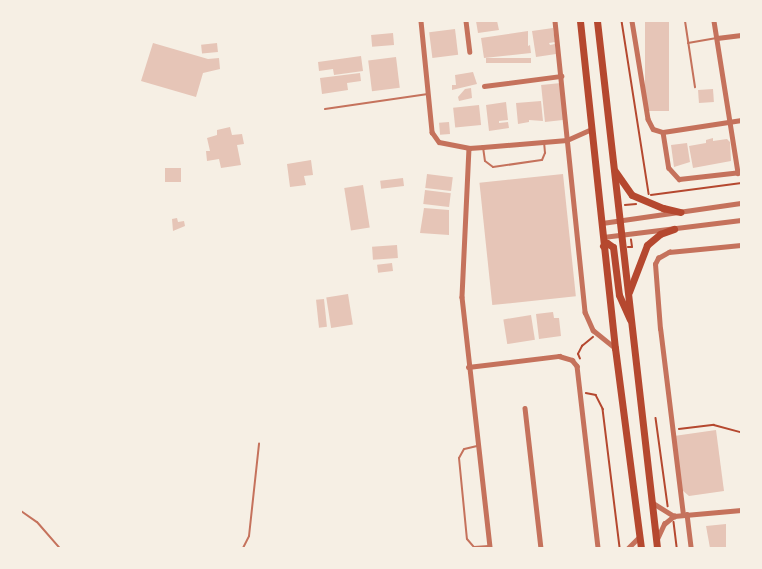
<!DOCTYPE html>
<style>
body{margin:0}
#map{position:relative;width:762px;height:569px;overflow:hidden;background:#f6efe4;font-family:"Noto Sans",sans-serif}
div>[style]{position:absolute}
[style*='--x']{left:calc(var(--x)*1px);top:calc(var(--y)*1px);width:calc(var(--w)*1px);rotate:calc(var(--a)*1deg)}
.building>*{inset:0;background:#e6c5b7;transform-origin:0 0}
.path>*{height:1.5px;margin:-0.75px;padding:0 0.75px;transform-origin:0.75px;border-radius:0.75px;background:#b5482f}
.service>*{height:2px;margin:-1px;padding:0 1px;transform-origin:1px;border-radius:1px;background:#c5725c}
.minor>*{height:4.5px;margin:-2.25px;padding:0 2.25px;transform-origin:2.25px;border-radius:2.25px;background:#c5725c}
.tertiary>*{height:5px;margin:-2.5px;padding:0 2.5px;transform-origin:2.5px;border-radius:2.5px;background:#c5725c}
.primary>*{height:7px;margin:-3.5px;padding:0 3.5px;transform-origin:3.5px;border-radius:3.5px;background:#b5482f}
span{translate:-50% -50%;white-space:nowrap;text-align:center;line-height:1.15;-webkit-text-stroke:4.5px #f6efe4;paint-order:stroke}
.frame{position:absolute;inset:0;border:22px solid #f6efe4;pointer-events:none}
</style>
<div id="map">
<div class="building">
<div style="clip-path:polygon(476px 21px,497px 21px,499px 30px,478px 33px)"></div>
<div style="left:645px;top:21px;width:24px;height:90px"></div>
<div style="clip-path:polygon(553px 28px,555px 42px,549px 43px,550px 45px,555px 44px,556px 54px,536px 57px,532px 31px)"></div>
<div style="left:455px;top:29px;width:26px;height:26px;rotate:83deg"></div>
<div style="clip-path:polygon(528px 31px,528px 46px,530px 45px,531px 53px,484px 58px,481px 38px)"></div>
<div style="left:393px;top:33px;width:12px;height:22px;rotate:85deg"></div>
<div style="clip-path:polygon(153px 43px,208px 59px,219px 58px,220px 69px,203px 73px,196px 97px,141px 81px)"></div>
<div style="left:217px;top:43px;width:9px;height:16px;rotate:84deg"></div>
<div style="clip-path:polygon(361px 56px,363px 71px,334px 75px,333px 69px,319px 71px,318px 62px)"></div>
<div style="left:396px;top:57px;width:31px;height:28px;rotate:83deg"></div>
<div style="left:531px;top:58px;width:5px;height:45px;rotate:90deg"></div>
<div style="clip-path:polygon(473px 72px,477px 84px,452px 90px,452px 85px,456px 85px,455px 75px)"></div>
<div style="clip-path:polygon(360px 73px,361px 81px,347px 83px,348px 90px,322px 94px,320px 78px)"></div>
<div style="left:561px;top:83px;width:37px;height:20px;rotate:84deg"></div>
<div style="clip-path:polygon(471px 88px,472px 98px,459px 101px,458px 97px,465px 89px)"></div>
<div style="left:713px;top:89px;width:13px;height:15px;rotate:86deg"></div>
<div style="clip-path:polygon(541px 101px,543px 121px,529px 120px,529px 122px,518px 124px,516px 103px)"></div>
<div style="clip-path:polygon(506px 102px,508px 120px,499px 121px,499px 123px,508px 122px,509px 128px,489px 131px,486px 105px)"></div>
<div style="left:479px;top:105px;width:20px;height:26px;rotate:84deg"></div>
<div style="left:449px;top:122px;width:12px;height:10px;rotate:85deg"></div>
<div style="clip-path:polygon(230px 127px,232px 135px,242px 134px,244px 144px,237px 145px,241px 165px,221px 168px,219px 159px,207px 161px,206px 151px,210px 151px,207px 138px,217px 135px,217px 130px)"></div>
<div style="clip-path:polygon(713px 138px,713px 141px,727px 139px,730px 142px,731px 161px,693px 168px,689px 146px,706px 143px,706px 140px)"></div>
<div style="clip-path:polygon(687px 143px,690px 162px,674px 167px,671px 145px)"></div>
<div style="clip-path:polygon(311px 160px,313px 175px,304px 176px,306px 185px,290px 187px,287px 164px)"></div>
<div style="left:181px;top:168px;width:14px;height:16px;rotate:90deg"></div>
<div style="left:427px;top:174px;width:26px;height:14px;rotate:7deg"></div>
<div style="left:563px;top:174px;width:123px;height:84px;rotate:84deg"></div>
<div style="left:403px;top:178px;width:8px;height:23px;rotate:83deg"></div>
<div style="left:363px;top:185px;width:43px;height:19px;rotate:81deg"></div>
<div style="left:425px;top:190px;width:26px;height:14px;rotate:7deg"></div>
<div style="clip-path:polygon(424px 208px,449px 210px,449px 235px,420px 233px)"></div>
<div style="clip-path:polygon(177px 218px,178px 222px,184px 221px,185px 226px,173px 231px,172px 219px)"></div>
<div style="left:397px;top:245px;width:13px;height:25px;rotate:86deg"></div>
<div style="left:392px;top:263px;width:8px;height:15px;rotate:83deg"></div>
<div style="left:348px;top:294px;width:31px;height:22px;rotate:81deg"></div>
<div style="left:324px;top:299px;width:28px;height:8px;rotate:84deg"></div>
<div style="clip-path:polygon(553px 312px,554px 318px,559px 318px,561px 336px,539px 339px,536px 314px)"></div>
<div style="left:531px;top:315px;width:25px;height:28px;rotate:81deg"></div>
<div style="clip-path:polygon(716px 430px,724px 491px,689px 496px,682px 490px,674px 436px)"></div>
<div style="clip-path:polygon(726px 524px,726px 548px,710px 548px,706px 526px)"></div>
</div>
<div class="path">
<div style="--x:622;--y:21;--w:175;--a:81.1"></div>
<div style="--x:651;--y:195;--w:91;--a:-7.6"></div>
<div style="--x:625;--y:205;--w:11;--a:-5"></div>
<div style="--x:628;--y:247;--w:4;--a:0"></div>
<div style="--x:632;--y:247;--w:7;--a:-98"></div>
<div style="--x:580;--y:359;--w:5;--a:-112"></div>
<div style="--x:578;--y:354;--w:9;--a:-63"></div>
<div style="--x:582;--y:346;--w:14;--a:-39"></div>
<div style="--x:586;--y:393;--w:10;--a:11"></div>
<div style="--x:596;--y:395;--w:16;--a:63"></div>
<div style="--x:603;--y:409;--w:140;--a:83"></div>
<div style="--x:656;--y:418;--w:89;--a:82.2"></div>
<div style="--x:679;--y:429;--w:35;--a:-7"></div>
<div style="--x:714;--y:425;--w:28;--a:15"></div>
<div style="--x:674;--y:522;--w:26;--a:83"></div>
</div>
<div class="service">
<div style="--x:685;--y:21;--w:67;--a:81.4"></div>
<div style="--x:688;--y:43;--w:29;--a:-10"></div>
<div style="--x:325;--y:109;--w:104;--a:-8.3"></div>
<div style="--x:483;--y:147;--w:14;--a:82"></div>
<div style="--x:485;--y:161;--w:10;--a:37"></div>
<div style="--x:493;--y:167;--w:49;--a:-8.1"></div>
<div style="--x:542;--y:160;--w:8;--a:-67"></div>
<div style="--x:545;--y:153;--w:11;--a:-95"></div>
<div style="--x:477;--y:446;--w:13;--a:167"></div>
<div style="--x:464;--y:449;--w:10;--a:119"></div>
<div style="--x:459;--y:458;--w:81;--a:84.4"></div>
<div style="--x:467;--y:539;--w:11;--a:49"></div>
<div style="--x:474;--y:547;--w:15;--a:-4"></div>
<div style="--x:21;--y:511;--w:19;--a:35"></div>
<div style="--x:37;--y:522;--w:35;--a:49"></div>
<div style="--x:243;--y:548;--w:13;--a:-63"></div>
<div style="--x:249;--y:536;--w:93;--a:-83.8"></div>
</div>
<div class="minor">
<div style="--x:421;--y:21;--w:112;--a:84.3"></div>
<div style="--x:432;--y:132;--w:12;--a:55"></div>
<div style="--x:439;--y:142;--w:31;--a:11"></div>
<div style="--x:469;--y:148;--w:14;--a:-4"></div>
<div style="--x:483;--y:147;--w:84;--a:-4.8"></div>
<div style="--x:567;--y:140;--w:27;--a:-24"></div>
<div style="--x:466;--y:21;--w:31;--a:83"></div>
<div style="--x:555;--y:21;--w:293;--a:84.1"></div>
<div style="--x:585;--y:312;--w:20;--a:66"></div>
<div style="--x:593;--y:330;--w:28;--a:39"></div>
<div style="--x:632;--y:21;--w:99;--a:80.7"></div>
<div style="--x:648;--y:119;--w:11;--a:63"></div>
<div style="--x:653;--y:129;--w:10;--a:17"></div>
<div style="--x:663;--y:132;--w:79;--a:-8.7"></div>
<div style="--x:714;--y:21;--w:154;--a:81"></div>
<div style="--x:717;--y:38;--w:24;--a:-7"></div>
<div style="--x:484;--y:86;--w:78;--a:-7.4"></div>
<div style="--x:663;--y:132;--w:36;--a:81"></div>
<div style="--x:669;--y:168;--w:15;--a:48"></div>
<div style="--x:679;--y:179;--w:62;--a:-6.4"></div>
<div style="--x:469;--y:148;--w:149;--a:92.7"></div>
<div style="--x:462;--y:297;--w:253;--a:83.6"></div>
<div style="--x:468;--y:367;--w:92;--a:-6.9"></div>
<div style="--x:559;--y:356;--w:14;--a:17"></div>
<div style="--x:572;--y:360;--w:8;--a:50"></div>
<div style="--x:577;--y:366;--w:183;--a:83.4"></div>
<div style="--x:525;--y:408;--w:141;--a:83.5"></div>
<div style="--x:653;--y:503;--w:25;--a:32"></div>
<div style="--x:674;--y:516;--w:67;--a:-5.1"></div>
<div style="--x:687;--y:514;--w:34;--a:83"></div>
<div style="--x:683;--y:515;--w:187;--a:-97"></div>
<div style="--x:660;--y:329;--w:65;--a:-94.4"></div>
<div style="--x:655;--y:264;--w:7;--a:-63"></div>
<div style="--x:658;--y:258;--w:13;--a:-29"></div>
<div style="--x:669;--y:252;--w:72;--a:-5.6"></div>
<div style="--x:657;--y:539;--w:17;--a:-65"></div>
<div style="--x:664;--y:524;--w:13;--a:-39"></div>
<div style="--x:628;--y:548;--w:14;--a:-45"></div>
</div>
<div class="tertiary">
<div style="--x:602;--y:223;--w:140;--a:-8.2"></div>
<div style="--x:603;--y:237;--w:139;--a:-7"></div>
</div>
<div class="primary">
<div style="--x:580;--y:21;--w:329;--a:83.9"></div>
<div style="--x:615;--y:348;--w:202;--a:82.6"></div>
<div style="--x:597;--y:21;--w:530;--a:83.5"></div>
<div style="--x:615;--y:171;--w:29;--a:55"></div>
<div style="--x:632;--y:195;--w:34;--a:23"></div>
<div style="--x:663;--y:208;--w:18;--a:13"></div>
<div style="--x:603;--y:246;--w:5;--a:-37"></div>
<div style="--x:607;--y:243;--w:7;--a:34"></div>
<div style="--x:613;--y:247;--w:48;--a:82.9"></div>
<div style="--x:619;--y:295;--w:27;--a:66"></div>
<div style="--x:629;--y:292;--w:50;--a:-69"></div>
<div style="--x:647;--y:245;--w:17;--a:-40"></div>
<div style="--x:660;--y:234;--w:15;--a:-20"></div>
</div>
<div class="frame"></div>
</div>
